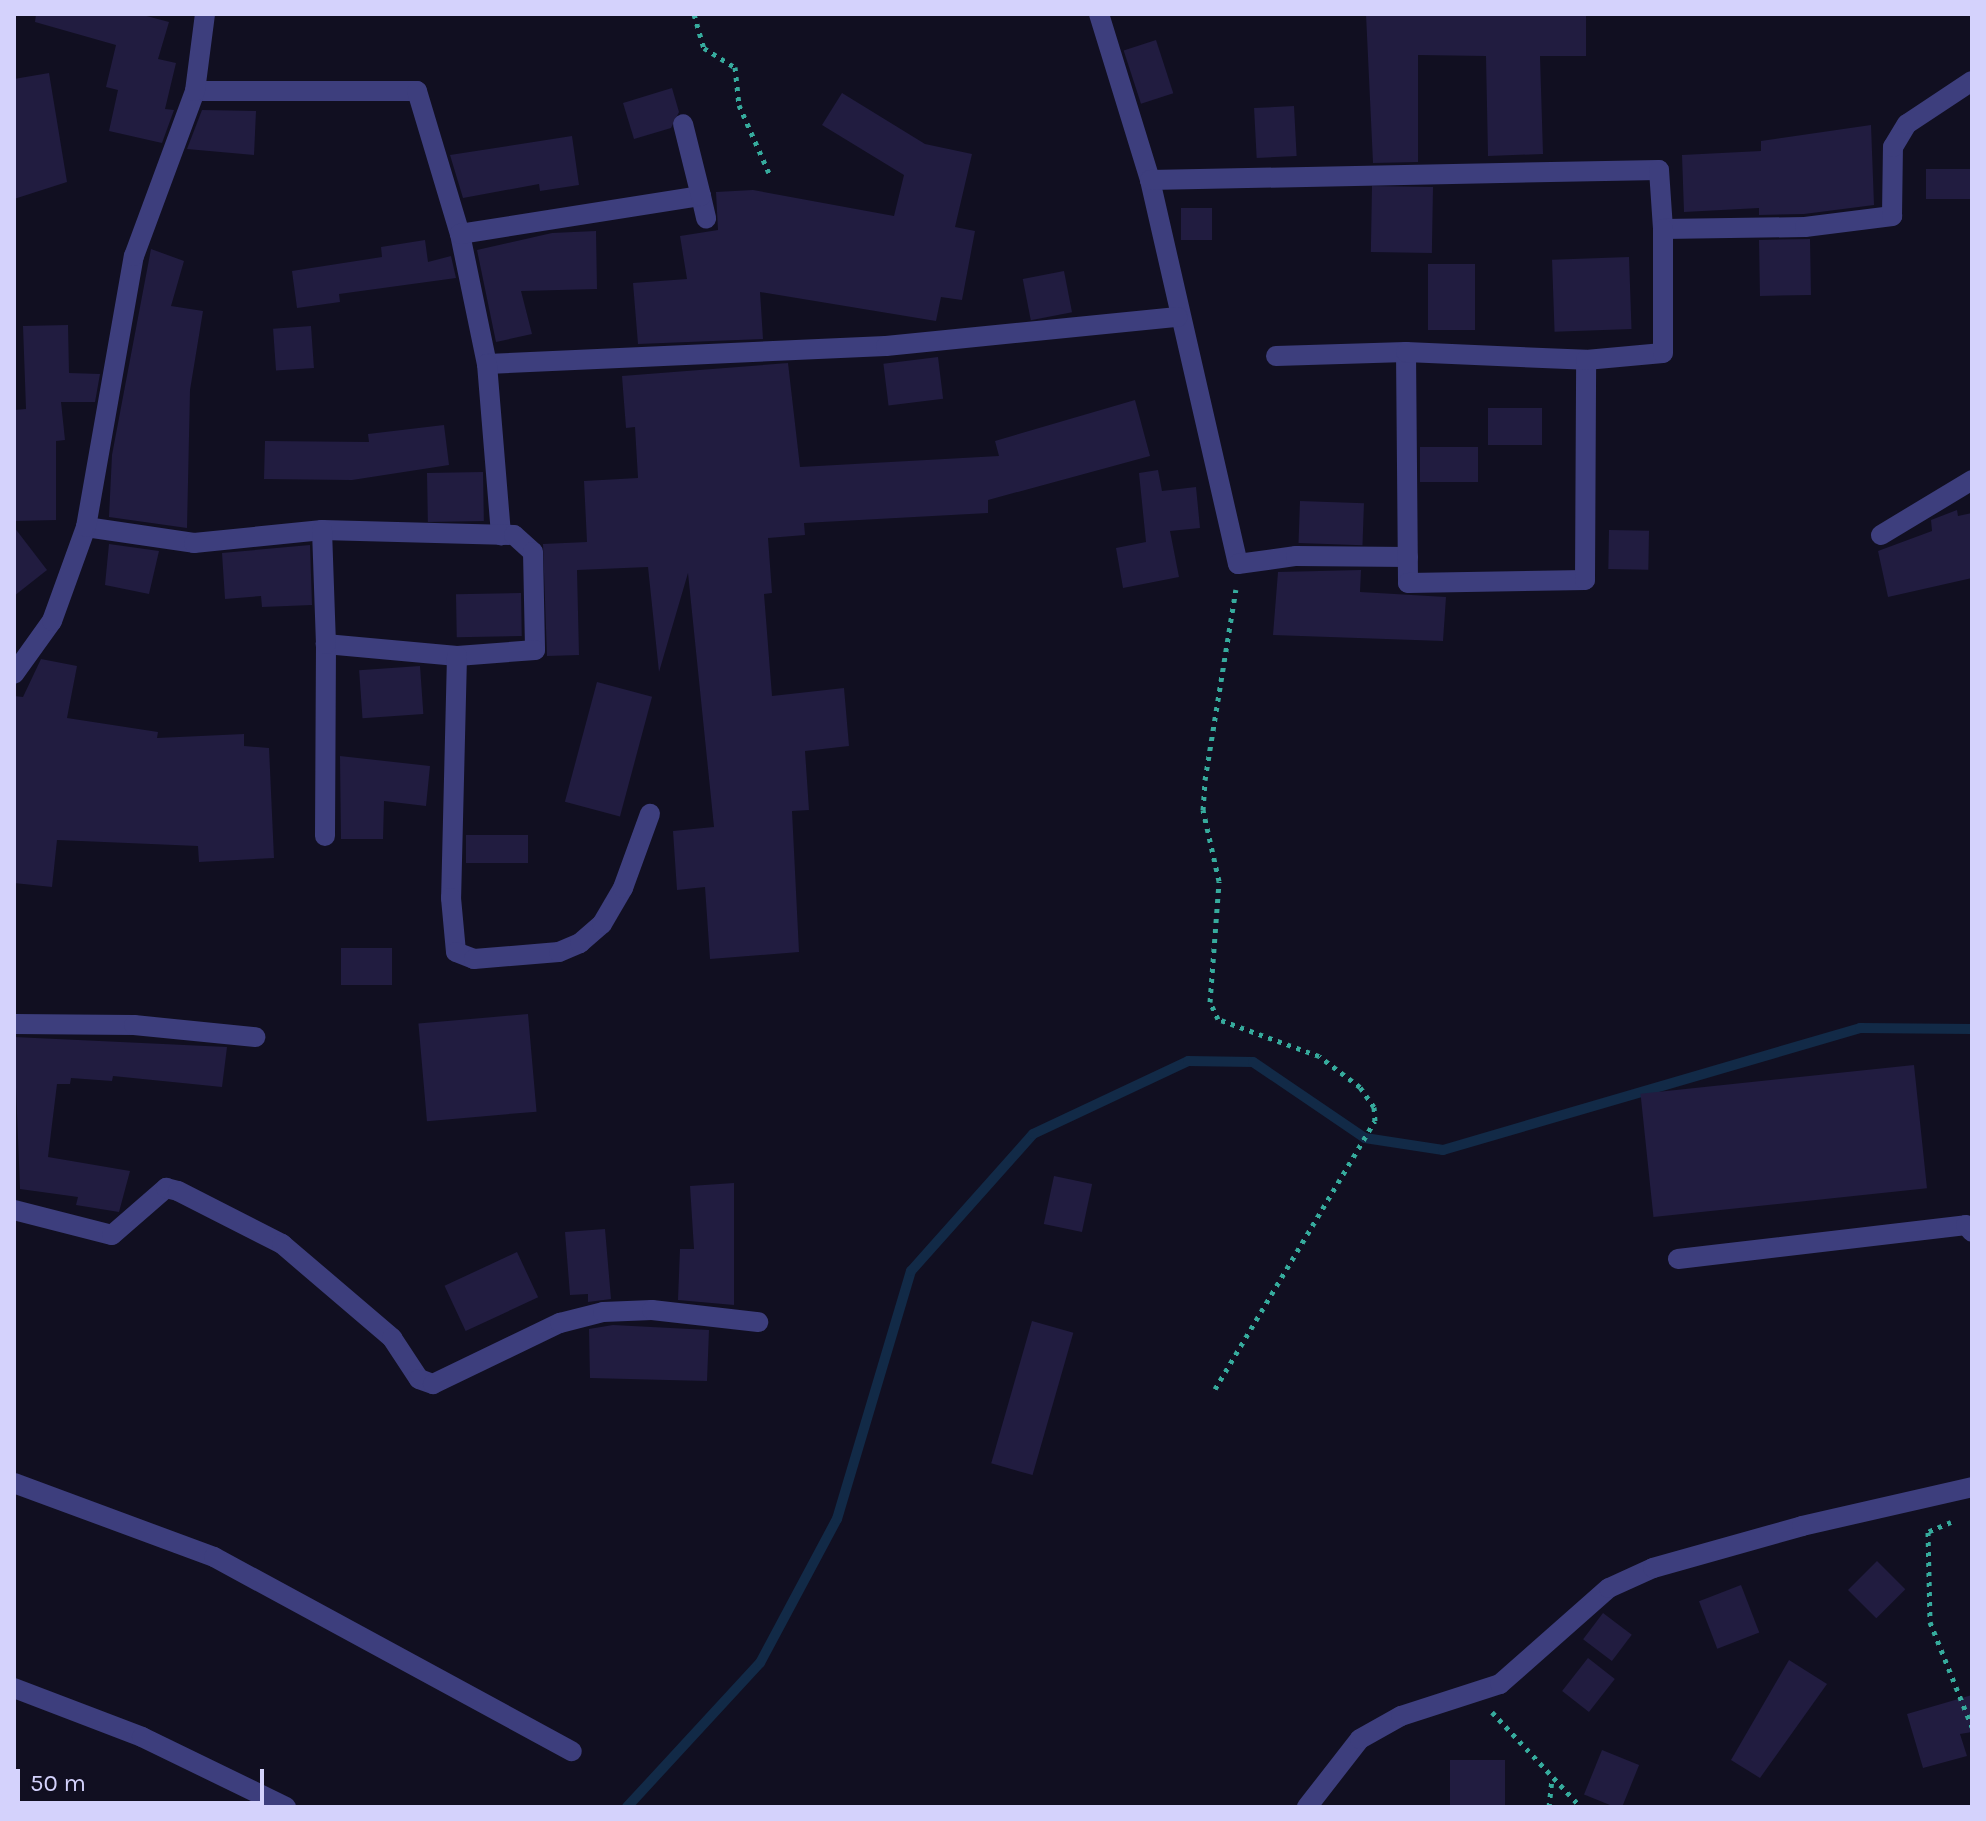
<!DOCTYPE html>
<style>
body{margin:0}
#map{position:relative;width:1986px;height:1821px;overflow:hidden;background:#110f21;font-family:Karla,sans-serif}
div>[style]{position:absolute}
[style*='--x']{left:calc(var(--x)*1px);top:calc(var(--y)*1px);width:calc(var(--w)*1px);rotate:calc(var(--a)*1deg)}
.stream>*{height:10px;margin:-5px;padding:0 5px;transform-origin:5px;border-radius:5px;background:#122a47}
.building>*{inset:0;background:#211c40;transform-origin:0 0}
.path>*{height:5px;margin-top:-2.5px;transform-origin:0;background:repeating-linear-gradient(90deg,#36ab9d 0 4px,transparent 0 10px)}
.minor>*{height:20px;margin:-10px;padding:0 10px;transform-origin:10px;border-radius:10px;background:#3d3e7d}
span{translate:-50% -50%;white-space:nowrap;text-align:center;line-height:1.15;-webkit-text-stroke:7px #110f21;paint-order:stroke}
.frame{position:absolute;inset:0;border:16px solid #d4d2fc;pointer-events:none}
.scale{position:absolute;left:16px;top:1769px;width:248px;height:36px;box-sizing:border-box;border:4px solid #d4d2fc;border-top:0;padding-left:10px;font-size:24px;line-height:28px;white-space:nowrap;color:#d4d2fc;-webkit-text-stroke:6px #110f21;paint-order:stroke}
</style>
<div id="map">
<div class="stream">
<div style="--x:627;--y:1807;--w:196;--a:-47.3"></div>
<div style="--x:760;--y:1663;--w:163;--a:-61.9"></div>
<div style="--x:837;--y:1519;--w:259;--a:-73.4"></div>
<div style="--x:911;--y:1271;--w:183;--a:-48.3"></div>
<div style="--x:1033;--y:1134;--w:171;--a:-25.2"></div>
<div style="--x:1188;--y:1061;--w:65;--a:0.9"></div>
<div style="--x:1253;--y:1062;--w:135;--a:34.2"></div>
<div style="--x:1365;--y:1138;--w:79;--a:8.7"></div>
<div style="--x:1443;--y:1150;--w:434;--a:-16.3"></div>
<div style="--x:1860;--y:1028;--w:112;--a:0.5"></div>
</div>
<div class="building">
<div style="clip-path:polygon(36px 14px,139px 14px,169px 22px,158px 59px,176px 63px,165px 109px,174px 110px,162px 143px,109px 131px,118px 90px,106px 87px,116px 45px,35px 22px)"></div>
<div style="clip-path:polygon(1366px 14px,1586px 14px,1586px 56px,1540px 56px,1543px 154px,1488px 156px,1486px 56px,1418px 55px,1418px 162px,1373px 163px)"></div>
<div style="left:1156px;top:40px;width:56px;height:34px;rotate:72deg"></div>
<div style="clip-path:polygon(49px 73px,67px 182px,14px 199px,14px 79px)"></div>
<div style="clip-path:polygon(672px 88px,679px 112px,671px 128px,634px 139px,623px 103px)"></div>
<div style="clip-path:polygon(842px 93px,925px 144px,972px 154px,955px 227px,975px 231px,962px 300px,941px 297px,936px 321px,760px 292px,763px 339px,638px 344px,633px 283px,687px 279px,680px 236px,718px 230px,716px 192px,753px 190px,894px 216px,904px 175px,822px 125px)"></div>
<div style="left:1294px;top:106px;width:50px;height:40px;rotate:87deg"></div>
<div style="clip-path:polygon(202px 110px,256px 111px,254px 155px,187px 149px)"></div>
<div style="clip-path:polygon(1871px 125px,1874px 205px,1804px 214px,1759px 215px,1759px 208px,1684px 212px,1682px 155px,1761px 151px,1761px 141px)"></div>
<div style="clip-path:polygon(572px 136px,579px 185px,540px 191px,539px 184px,463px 198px,450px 155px)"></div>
<div style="left:1972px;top:169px;width:30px;height:46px;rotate:90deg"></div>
<div style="left:1433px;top:187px;width:66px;height:61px;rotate:91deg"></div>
<div style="left:1181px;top:208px;width:31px;height:32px"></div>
<div style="clip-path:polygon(596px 231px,597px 289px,521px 291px,532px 334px,496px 342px,477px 250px,552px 233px)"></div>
<div style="left:1810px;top:239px;width:56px;height:51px;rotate:89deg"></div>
<div style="clip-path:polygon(425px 240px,428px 262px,451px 256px,456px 278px,339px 294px,340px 302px,297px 308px,292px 271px,382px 257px,381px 247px)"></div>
<div style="clip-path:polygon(151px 249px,184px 261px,171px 306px,203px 311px,190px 390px,187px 528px,109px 517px,112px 455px)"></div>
<div style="left:1629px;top:257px;width:72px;height:77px;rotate:88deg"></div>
<div style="left:1428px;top:264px;width:47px;height:66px"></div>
<div style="left:1064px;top:271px;width:42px;height:42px;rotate:79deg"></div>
<div style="clip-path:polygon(68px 325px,69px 373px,100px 374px,95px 402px,61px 402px,65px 440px,56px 441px,56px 520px,14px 521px,14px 410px,26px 409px,23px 326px)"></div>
<div style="left:311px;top:326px;width:42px;height:38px;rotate:86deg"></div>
<div style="left:938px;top:357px;width:42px;height:55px;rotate:83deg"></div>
<div style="clip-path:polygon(788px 363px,800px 467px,999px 456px,995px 441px,1135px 400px,1150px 456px,988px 500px,988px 513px,804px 523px,805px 535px,768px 538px,772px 593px,764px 594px,772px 696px,844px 688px,849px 746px,805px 751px,809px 810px,792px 811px,799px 952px,710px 959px,705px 887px,677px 890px,673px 831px,714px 827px,688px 573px,659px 672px,648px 567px,577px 570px,579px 655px,547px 656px,543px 544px,587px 542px,584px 481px,638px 478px,635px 427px,626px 428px,622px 376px)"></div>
<div style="left:1488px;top:408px;width:54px;height:37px"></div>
<div style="clip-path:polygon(444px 425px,449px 465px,352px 480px,264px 479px,265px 441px,369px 442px,368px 434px)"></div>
<div style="left:1420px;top:447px;width:58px;height:35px"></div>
<div style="clip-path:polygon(1158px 470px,1162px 491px,1196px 487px,1200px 528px,1170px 531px,1179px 577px,1123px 588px,1116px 548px,1146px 542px,1139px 473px)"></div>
<div style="left:483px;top:472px;width:49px;height:56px;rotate:89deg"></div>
<div style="left:1300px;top:501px;width:64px;height:42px;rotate:2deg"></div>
<div style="clip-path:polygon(1957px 510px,1958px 516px,1972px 513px,1972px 578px,1888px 597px,1878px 551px,1932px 531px,1931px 520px)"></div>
<div style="clip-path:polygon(14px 527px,47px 570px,14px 596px)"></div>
<div style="left:1609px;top:530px;width:40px;height:39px;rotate:1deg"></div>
<div style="clip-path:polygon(109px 544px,159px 551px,149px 594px,105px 585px)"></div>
<div style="clip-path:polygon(310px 545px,312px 605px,262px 607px,261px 596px,225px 599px,222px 553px)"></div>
<div style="clip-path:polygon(1361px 570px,1360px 592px,1446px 597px,1443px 641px,1273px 635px,1278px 572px)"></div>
<div style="left:521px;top:593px;width:43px;height:65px;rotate:89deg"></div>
<div style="clip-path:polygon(41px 659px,77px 666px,67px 718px,158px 732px,157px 738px,244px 734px,244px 746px,269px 748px,274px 858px,199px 862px,198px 846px,57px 840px,52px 887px,14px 883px,14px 696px,23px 697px)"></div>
<div style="left:420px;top:666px;width:48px;height:61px;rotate:86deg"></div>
<div style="left:597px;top:682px;width:57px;height:124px;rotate:15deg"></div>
<div style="clip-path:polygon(340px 756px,430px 766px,426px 806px,384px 801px,383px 839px,341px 839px)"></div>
<div style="left:528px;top:835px;width:28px;height:62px;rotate:90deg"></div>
<div style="left:392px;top:948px;width:37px;height:51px;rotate:90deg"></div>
<div style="left:528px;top:1014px;width:98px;height:110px;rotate:85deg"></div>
<div style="clip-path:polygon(14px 1037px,227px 1047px,222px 1087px,113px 1076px,112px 1081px,71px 1078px,70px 1084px,57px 1084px,48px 1157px,130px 1171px,119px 1212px,76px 1205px,78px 1197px,20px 1189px)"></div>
<div style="left:1914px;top:1065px;width:124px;height:275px;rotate:84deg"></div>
<div style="left:1054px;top:1176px;width:39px;height:49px;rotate:12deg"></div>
<div style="clip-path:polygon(734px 1183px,734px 1305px,678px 1300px,680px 1249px,694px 1249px,690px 1186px)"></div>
<div style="clip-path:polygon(605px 1229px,611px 1299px,588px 1302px,588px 1294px,570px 1295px,565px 1232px)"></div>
<div style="left:517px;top:1252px;width:50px;height:80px;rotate:65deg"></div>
<div style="left:1032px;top:1321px;width:43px;height:148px;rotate:16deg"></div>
<div style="clip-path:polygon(613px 1325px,709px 1330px,707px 1381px,590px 1378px,589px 1329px)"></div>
<div style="left:1877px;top:1561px;width:40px;height:41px;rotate:45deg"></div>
<div style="left:1741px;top:1585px;width:51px;height:45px;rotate:69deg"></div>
<div style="left:1603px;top:1613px;width:36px;height:33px;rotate:37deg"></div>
<div style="left:1588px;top:1658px;width:34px;height:42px;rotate:38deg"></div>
<div style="clip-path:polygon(1789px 1660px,1827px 1684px,1760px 1778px,1731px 1760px)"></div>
<div style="clip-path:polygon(1972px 1695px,1972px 1732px,1960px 1734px,1967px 1756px,1923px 1768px,1907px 1714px)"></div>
<div style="left:1602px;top:1750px;width:40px;height:48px;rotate:22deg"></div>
<div style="left:1505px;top:1760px;width:47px;height:55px;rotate:90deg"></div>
</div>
<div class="path">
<div style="--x:694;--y:14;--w:35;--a:74"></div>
<div style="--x:704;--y:48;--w:36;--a:32"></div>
<div style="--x:735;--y:67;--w:38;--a:84"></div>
<div style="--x:739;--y:105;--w:74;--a:66.2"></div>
<div style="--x:1215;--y:1389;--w:312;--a:-59.2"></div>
<div style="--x:1375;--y:1121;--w:14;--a:-94"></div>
<div style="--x:1374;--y:1107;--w:24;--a:-125"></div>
<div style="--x:1360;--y:1087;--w:51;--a:-142.9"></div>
<div style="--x:1319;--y:1056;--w:108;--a:-159.9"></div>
<div style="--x:1218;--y:1019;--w:19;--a:-115"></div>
<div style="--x:1210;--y:1002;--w:121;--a:-85.7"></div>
<div style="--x:1219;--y:881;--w:73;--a:-102.7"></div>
<div style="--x:1203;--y:810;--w:30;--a:-86"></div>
<div style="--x:1205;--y:780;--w:193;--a:-80.8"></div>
<div style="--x:1951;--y:1522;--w:25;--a:157"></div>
<div style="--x:1928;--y:1532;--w:90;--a:88.7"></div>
<div style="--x:1930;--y:1622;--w:113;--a:68.2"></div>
<div style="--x:1492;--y:1712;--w:130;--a:46.9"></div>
<div style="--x:1549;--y:1807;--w:27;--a:-84"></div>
</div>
<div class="minor">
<div style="--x:1099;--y:14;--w:174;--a:72.9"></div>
<div style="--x:1150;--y:180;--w:394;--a:77.1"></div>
<div style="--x:1238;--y:564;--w:59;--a:-7.9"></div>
<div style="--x:1296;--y:556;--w:112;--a:0.5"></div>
<div style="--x:195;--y:91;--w:222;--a:0"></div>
<div style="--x:417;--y:91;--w:149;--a:73.3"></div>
<div style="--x:460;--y:234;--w:133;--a:78.3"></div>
<div style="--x:487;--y:364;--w:399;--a:-2.6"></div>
<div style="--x:886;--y:346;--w:293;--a:-5.7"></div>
<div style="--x:1150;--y:180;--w:509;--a:-1.13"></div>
<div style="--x:1659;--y:170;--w:59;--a:86.1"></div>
<div style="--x:1663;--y:229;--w:142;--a:-0.8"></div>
<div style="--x:1805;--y:227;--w:88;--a:-7.2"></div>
<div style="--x:1892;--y:216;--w:69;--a:-89.2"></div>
<div style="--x:1893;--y:147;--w:27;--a:-59"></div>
<div style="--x:1907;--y:124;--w:78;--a:-33.5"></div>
<div style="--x:701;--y:196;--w:23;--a:77"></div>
<div style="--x:460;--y:234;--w:244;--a:-9"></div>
<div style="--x:701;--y:196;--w:74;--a:-104"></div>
<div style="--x:1406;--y:352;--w:231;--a:89.5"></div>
<div style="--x:1408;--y:583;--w:177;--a:-1"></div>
<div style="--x:1585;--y:580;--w:220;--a:-89.7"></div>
<div style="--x:1276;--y:356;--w:130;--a:-1.8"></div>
<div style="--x:1406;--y:352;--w:180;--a:2.5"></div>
<div style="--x:1586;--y:360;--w:77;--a:-5.2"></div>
<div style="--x:1663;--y:353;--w:124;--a:-90"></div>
<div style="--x:487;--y:364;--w:172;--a:85.3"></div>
<div style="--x:86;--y:527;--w:109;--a:8.4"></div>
<div style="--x:194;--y:543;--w:129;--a:-5.8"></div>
<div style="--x:322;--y:530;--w:192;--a:1.5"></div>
<div style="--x:514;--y:535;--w:25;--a:42"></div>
<div style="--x:533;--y:552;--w:98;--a:88.8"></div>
<div style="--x:535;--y:650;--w:78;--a:175.6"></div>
<div style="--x:457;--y:656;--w:132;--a:-174.8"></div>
<div style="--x:326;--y:644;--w:192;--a:90.3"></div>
<div style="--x:322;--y:530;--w:114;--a:88"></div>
<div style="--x:1881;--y:535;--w:106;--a:-31.1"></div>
<div style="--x:457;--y:656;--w:242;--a:91.4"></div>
<div style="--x:451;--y:898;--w:54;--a:84.7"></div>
<div style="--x:456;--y:952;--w:19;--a:21"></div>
<div style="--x:474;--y:959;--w:85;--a:-4.7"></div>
<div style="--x:559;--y:952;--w:23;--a:-23"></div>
<div style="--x:580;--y:943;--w:29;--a:-41"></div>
<div style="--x:602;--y:924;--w:42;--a:-59.7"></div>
<div style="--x:623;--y:888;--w:79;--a:-70"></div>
<div style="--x:14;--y:674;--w:65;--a:-54.4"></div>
<div style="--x:52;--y:621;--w:100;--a:-70.1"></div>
<div style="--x:86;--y:527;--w:275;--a:-80"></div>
<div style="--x:134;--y:256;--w:176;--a:-69.7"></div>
<div style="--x:195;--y:91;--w:78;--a:-82.6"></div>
<div style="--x:14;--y:1024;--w:120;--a:0.5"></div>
<div style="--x:134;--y:1025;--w:122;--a:5.7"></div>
<div style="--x:14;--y:1210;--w:101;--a:14.3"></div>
<div style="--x:112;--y:1235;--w:72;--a:-41"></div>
<div style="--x:166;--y:1188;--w:12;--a:14"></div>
<div style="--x:178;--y:1191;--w:117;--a:27"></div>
<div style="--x:282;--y:1244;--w:145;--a:40.5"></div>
<div style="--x:392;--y:1338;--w:49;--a:56.6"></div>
<div style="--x:419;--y:1379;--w:15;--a:20"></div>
<div style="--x:433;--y:1384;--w:141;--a:-25.7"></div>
<div style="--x:560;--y:1323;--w:44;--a:-14.3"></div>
<div style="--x:603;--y:1312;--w:49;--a:-2.3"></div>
<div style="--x:652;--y:1310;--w:107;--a:6.5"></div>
<div style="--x:1678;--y:1259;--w:290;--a:-6.7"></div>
<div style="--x:1966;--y:1225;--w:9;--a:49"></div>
<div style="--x:14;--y:1483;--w:213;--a:20.3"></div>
<div style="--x:214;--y:1557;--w:407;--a:28.5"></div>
<div style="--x:14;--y:1688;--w:137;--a:20.9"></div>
<div style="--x:142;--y:1737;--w:160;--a:25.9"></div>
<div style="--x:1307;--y:1807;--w:86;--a:-52.1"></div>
<div style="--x:1360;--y:1739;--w:47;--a:-29.3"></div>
<div style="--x:1401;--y:1716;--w:104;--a:-17.9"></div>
<div style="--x:1500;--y:1684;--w:145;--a:-41.4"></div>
<div style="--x:1609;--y:1588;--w:48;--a:-24.4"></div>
<div style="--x:1653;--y:1568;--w:155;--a:-15.7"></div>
<div style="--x:1802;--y:1526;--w:174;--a:-12.9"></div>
</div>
<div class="frame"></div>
<div class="scale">50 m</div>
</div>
